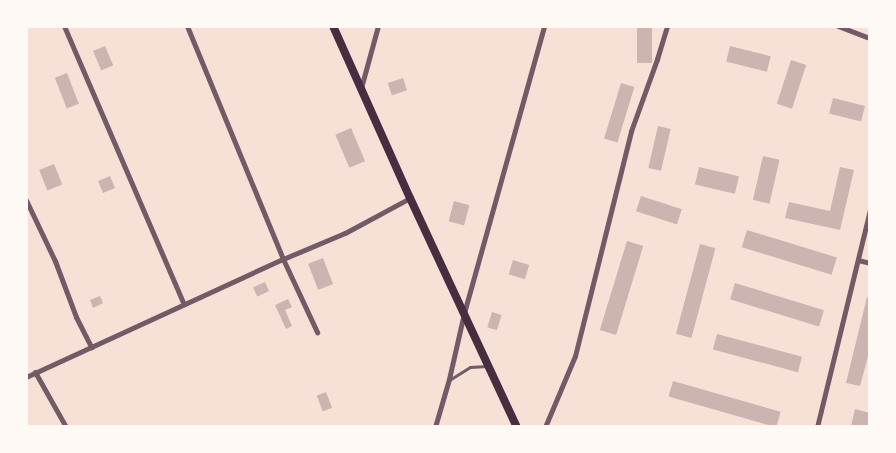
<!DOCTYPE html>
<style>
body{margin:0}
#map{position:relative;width:896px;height:453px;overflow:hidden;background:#f7e1d7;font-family:"Golos Text",sans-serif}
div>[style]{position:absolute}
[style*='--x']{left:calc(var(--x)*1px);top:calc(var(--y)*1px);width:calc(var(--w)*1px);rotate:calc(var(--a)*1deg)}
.building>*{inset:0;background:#ccb4b1;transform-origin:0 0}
.service>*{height:2.5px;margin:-1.25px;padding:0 1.25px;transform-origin:1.25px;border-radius:1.25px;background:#755966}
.minor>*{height:5px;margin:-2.5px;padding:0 2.5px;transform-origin:2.5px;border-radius:2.5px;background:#755966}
.primary>*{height:8px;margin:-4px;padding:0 4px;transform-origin:4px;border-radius:4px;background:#4a2c40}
span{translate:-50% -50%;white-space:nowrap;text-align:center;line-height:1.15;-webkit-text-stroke:4px #fffaf5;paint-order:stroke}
.frame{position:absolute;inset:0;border:28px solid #fffaf5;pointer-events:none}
</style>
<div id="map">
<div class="building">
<div style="left:637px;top:26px;width:15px;height:37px"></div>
<div style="left:105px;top:46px;width:21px;height:13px;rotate:67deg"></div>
<div style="left:730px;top:46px;width:42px;height:16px;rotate:14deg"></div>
<div style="left:791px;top:60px;width:16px;height:46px;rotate:18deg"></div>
<div style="left:67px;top:73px;width:33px;height:13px;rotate:69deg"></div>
<div style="left:403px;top:78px;width:13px;height:16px;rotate:72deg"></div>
<div style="left:621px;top:83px;width:14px;height:58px;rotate:17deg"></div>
<div style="left:833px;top:98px;width:33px;height:16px;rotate:14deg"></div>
<div style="left:658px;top:126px;width:13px;height:43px;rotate:13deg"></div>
<div style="left:351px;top:128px;width:36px;height:17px;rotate:67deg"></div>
<div style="left:763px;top:156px;width:17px;height:45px;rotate:13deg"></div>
<div style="left:54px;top:164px;width:22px;height:16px;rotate:68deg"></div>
<div style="left:699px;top:167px;width:41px;height:18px;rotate:13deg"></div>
<div style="clip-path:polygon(840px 167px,854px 170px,840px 230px,785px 218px,789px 202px,830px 211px)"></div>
<div style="left:110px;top:176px;width:13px;height:13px;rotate:67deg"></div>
<div style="left:641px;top:196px;width:43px;height:16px;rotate:18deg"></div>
<div style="left:454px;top:201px;width:16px;height:21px;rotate:15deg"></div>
<div style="left:747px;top:230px;width:94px;height:18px;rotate:17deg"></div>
<div style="left:627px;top:241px;width:17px;height:93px;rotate:17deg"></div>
<div style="left:700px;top:244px;width:16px;height:93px;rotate:15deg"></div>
<div style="left:323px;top:258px;width:28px;height:16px;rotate:69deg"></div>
<div style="left:513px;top:260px;width:17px;height:15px;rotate:17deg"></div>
<div style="left:265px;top:282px;width:10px;height:13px;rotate:66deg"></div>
<div style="left:735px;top:283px;width:93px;height:17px;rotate:17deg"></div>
<div style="clip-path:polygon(100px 296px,103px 303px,93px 308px,90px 300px)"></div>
<div style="clip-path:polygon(867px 297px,870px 298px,870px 349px,860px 386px,846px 383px)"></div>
<div style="clip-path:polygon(288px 299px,292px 307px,285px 310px,292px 326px,286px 329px,275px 305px)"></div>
<div style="left:492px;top:312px;width:10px;height:16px;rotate:17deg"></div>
<div style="left:717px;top:334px;width:88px;height:16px;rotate:15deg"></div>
<div style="left:673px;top:381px;width:112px;height:16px;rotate:16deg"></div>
<div style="left:326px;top:392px;width:17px;height:10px;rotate:69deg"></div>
<div style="clip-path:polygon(855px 409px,870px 413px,870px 427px,851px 426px)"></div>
</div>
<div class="service">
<div style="--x:451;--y:379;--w:22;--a:-32"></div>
<div style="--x:470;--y:367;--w:17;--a:-3"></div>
</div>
<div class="minor">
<div style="--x:64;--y:26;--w:303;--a:66.7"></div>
<div style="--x:187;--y:26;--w:252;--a:67.6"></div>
<div style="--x:283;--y:259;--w:81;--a:65"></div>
<div style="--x:838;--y:26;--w:34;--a:21"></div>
<div style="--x:361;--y:88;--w:64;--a:-74.7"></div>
<div style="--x:26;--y:200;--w:68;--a:64.6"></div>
<div style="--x:55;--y:261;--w:60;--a:69.4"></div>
<div style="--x:76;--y:317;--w:34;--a:63"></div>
<div style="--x:858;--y:260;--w:12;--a:14"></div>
<div style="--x:35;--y:372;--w:63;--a:60.6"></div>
<div style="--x:26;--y:377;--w:283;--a:-24.7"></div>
<div style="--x:283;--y:259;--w:67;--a:-22.8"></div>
<div style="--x:345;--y:233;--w:74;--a:-28.3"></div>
<div style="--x:435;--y:427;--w:50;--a:-73.7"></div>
<div style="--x:449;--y:379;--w:68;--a:-77.2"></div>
<div style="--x:464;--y:313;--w:298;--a:-74.4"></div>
<div style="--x:545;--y:427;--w:77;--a:-67.1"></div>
<div style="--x:575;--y:356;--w:232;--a:-76"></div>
<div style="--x:631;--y:131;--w:77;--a:-70.1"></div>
<div style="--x:657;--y:59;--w:34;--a:-73"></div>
<div style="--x:817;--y:427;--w:224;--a:-76.3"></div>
</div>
<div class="primary">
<div style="--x:333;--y:26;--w:188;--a:65.9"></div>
<div style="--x:410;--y:198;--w:253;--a:65"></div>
</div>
<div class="frame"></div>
</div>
